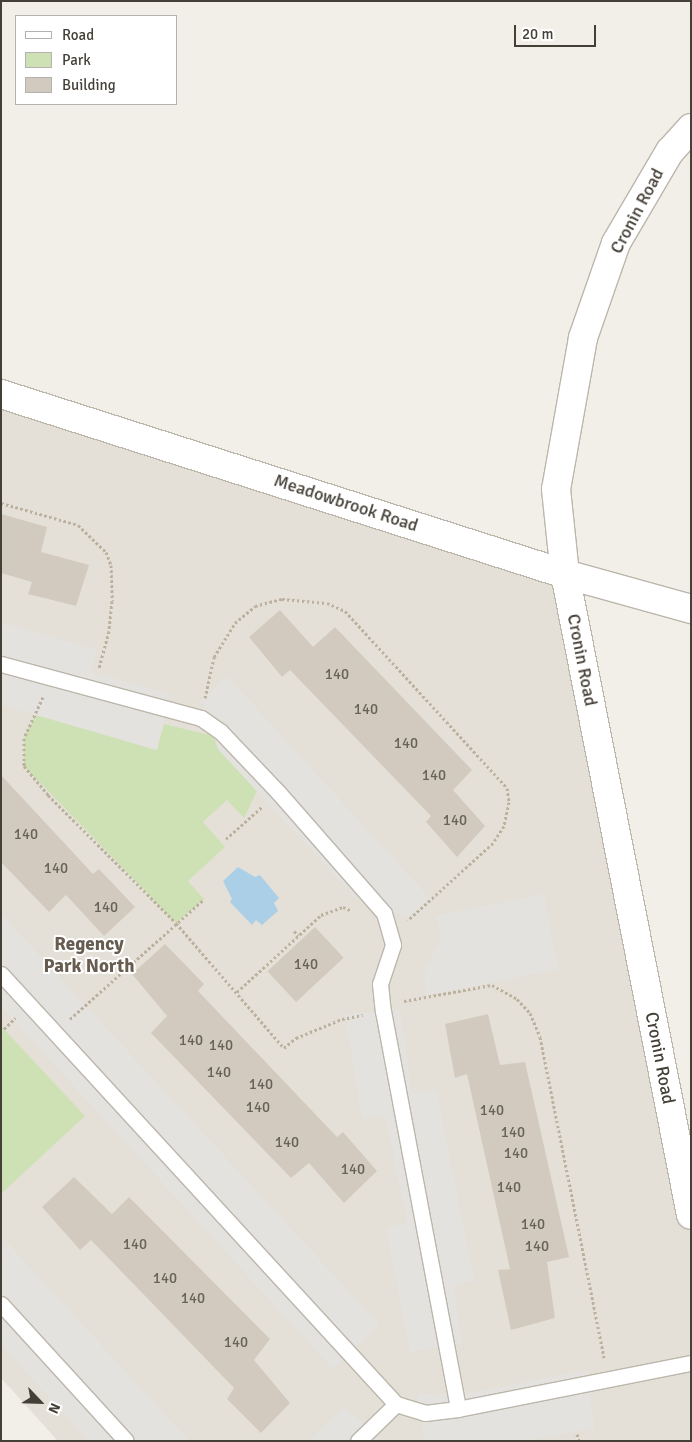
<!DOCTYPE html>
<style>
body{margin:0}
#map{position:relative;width:692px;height:1442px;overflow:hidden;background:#f2efe8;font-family:Signika,sans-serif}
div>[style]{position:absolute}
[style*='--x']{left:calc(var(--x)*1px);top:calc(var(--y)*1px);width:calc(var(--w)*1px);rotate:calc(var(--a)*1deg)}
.residential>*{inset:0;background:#e5e0d7}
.green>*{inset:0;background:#cee1b5}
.parking>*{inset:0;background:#e3e2df}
.water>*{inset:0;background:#abcfe7}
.building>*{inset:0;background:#d2cabf;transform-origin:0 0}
.path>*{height:3px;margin-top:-1.5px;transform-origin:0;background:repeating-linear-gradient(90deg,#bcb19e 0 2.5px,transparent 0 5px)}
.roads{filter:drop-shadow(1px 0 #bcb6ab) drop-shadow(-1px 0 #bcb6ab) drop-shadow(0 1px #bcb6ab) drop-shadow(0 -1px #bcb6ab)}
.service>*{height:15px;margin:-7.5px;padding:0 7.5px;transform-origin:7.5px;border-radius:7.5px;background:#fff}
.minor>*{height:28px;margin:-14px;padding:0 14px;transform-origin:14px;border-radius:14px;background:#fff}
.tertiary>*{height:28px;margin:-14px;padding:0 14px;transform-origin:14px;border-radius:14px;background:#fff}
span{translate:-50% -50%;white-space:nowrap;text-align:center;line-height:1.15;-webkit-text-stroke:4px #fff;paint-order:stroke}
.number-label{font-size:15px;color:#686259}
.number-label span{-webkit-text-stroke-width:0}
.street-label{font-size:18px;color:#443f37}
.neighbourhood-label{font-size:19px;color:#665d50;font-weight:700}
.frame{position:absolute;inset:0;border:2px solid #443f37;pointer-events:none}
.legend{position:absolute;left:15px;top:15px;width:162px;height:90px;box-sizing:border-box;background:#fff;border:1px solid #b4b2af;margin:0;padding:6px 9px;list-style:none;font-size:15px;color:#443f37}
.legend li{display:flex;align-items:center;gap:10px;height:25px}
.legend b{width:25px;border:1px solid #b4b2af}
.north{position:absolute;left:15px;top:1377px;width:50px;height:50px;-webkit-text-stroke:4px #fff;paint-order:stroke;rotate:114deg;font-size:14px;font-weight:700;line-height:20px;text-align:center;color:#443f37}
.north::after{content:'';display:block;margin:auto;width:18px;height:22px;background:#443f37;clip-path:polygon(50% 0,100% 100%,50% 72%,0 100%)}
.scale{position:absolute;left:514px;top:25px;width:82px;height:22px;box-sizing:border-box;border:2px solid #443f37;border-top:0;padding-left:6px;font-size:15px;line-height:18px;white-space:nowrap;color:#443f37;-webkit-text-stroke:4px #fff;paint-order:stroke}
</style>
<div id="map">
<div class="residential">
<div style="clip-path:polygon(1px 397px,565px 574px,691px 1215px,691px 1441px,58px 1441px,1px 1378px)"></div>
</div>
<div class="green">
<div style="clip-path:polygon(36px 714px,156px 750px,164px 724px,214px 736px,218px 749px,257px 791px,244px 818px,227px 800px,203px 822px,225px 847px,188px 881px,204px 899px,176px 923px,24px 766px,24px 738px)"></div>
<div style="clip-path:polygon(1px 1026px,85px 1116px,1px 1194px)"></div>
</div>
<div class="parking">
<div style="clip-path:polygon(1px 622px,97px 650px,90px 672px,171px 694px,157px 750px,1px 705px)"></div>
<div style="clip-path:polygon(227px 676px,432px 901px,413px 920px,355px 897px,218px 749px,202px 700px)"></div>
<div style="clip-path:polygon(544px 894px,558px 969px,427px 995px,424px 974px,441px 939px,436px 916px)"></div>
<div style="clip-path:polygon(1px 914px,379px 1324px,333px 1369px,1px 1006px)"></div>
<div style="clip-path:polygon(400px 1010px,412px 1093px,436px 1090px,474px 1281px,453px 1286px,462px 1343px,410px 1352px,386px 1228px,407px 1222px,385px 1115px,362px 1118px,345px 1014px)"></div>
<div style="clip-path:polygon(3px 1238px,189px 1441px,89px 1441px,1px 1345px)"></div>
<div style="clip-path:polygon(587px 1370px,594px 1428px,525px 1441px,425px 1441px,417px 1393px,433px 1395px,476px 1392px)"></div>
<div style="clip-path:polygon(344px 1407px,383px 1441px,308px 1441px)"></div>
</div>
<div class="water">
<div style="clip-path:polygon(238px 867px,255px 877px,260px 875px,279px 898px,274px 903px,278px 911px,262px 925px,256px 920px,252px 925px,230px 902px,232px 899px,223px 881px)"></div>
</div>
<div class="building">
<div style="clip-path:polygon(1px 514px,47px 527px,41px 552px,89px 565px,76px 606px,28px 594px,32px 582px,1px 573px)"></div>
<div style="clip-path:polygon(280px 610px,313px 647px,335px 627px,472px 770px,453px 790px,485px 826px,457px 857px,426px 822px,431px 816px,290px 670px,282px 677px,249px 637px)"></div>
<div style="clip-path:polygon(1px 775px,93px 874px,99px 869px,135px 907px,104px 936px,66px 895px,49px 912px,1px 862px)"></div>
<div style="left:315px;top:927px;width:42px;height:65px;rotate:47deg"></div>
<div style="clip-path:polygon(165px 944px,204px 984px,198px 991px,337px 1137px,343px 1132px,377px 1171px,344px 1203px,309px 1163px,291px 1178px,151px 1033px,167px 1016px,132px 974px)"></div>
<div style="clip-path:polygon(488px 1014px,500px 1065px,525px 1062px,569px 1257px,547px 1262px,555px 1318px,511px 1330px,498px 1270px,510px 1269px,467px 1074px,455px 1078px,445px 1024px)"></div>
<div style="clip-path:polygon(74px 1177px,112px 1214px,129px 1197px,270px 1339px,254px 1360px,290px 1403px,261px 1433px,227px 1399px,234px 1388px,91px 1240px,80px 1250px,42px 1207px)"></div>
</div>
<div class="path">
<div style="--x:1;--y:503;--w:80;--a:15.9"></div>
<div style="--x:78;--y:525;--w:39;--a:44"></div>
<div style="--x:106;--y:552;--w:14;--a:69"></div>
<div style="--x:111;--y:565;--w:36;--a:88"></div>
<div style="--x:112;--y:601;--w:30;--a:96"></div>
<div style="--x:109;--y:631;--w:38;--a:105"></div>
<div style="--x:43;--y:697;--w:45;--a:114.9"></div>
<div style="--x:24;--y:738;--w:28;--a:90"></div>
<div style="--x:24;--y:766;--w:38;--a:50"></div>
<div style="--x:48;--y:795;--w:181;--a:45"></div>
<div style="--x:176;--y:923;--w:165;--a:49.2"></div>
<div style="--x:284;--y:1048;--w:16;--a:-40"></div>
<div style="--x:296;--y:1038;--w:50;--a:-22.4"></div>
<div style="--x:342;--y:1019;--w:21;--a:-11"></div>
<div style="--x:205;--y:698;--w:42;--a:-77.6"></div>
<div style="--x:214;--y:657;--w:40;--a:-58"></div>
<div style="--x:235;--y:623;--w:26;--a:-40"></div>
<div style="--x:255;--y:606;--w:28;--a:-15"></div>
<div style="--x:282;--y:599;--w:45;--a:5.1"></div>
<div style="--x:327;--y:603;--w:20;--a:24"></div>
<div style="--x:345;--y:611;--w:240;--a:47.5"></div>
<div style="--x:507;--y:788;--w:14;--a:82"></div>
<div style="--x:509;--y:802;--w:25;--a:102"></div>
<div style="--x:504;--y:826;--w:20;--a:123"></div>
<div style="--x:493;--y:843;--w:115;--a:137.8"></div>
<div style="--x:226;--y:839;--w:50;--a:-41.7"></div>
<div style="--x:294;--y:931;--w:6;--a:45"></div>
<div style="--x:237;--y:992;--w:114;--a:-42.5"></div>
<div style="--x:321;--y:915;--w:23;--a:-20"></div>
<div style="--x:343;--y:907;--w:10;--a:24"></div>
<div style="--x:404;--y:1001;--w:89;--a:-10.3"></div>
<div style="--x:492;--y:985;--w:29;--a:29"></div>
<div style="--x:517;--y:999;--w:19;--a:47"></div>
<div style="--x:530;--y:1013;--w:26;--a:67"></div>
<div style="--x:540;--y:1037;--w:327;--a:78.7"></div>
<div style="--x:70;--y:1019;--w:180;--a:-41.8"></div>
<div style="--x:4;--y:1029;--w:16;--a:-45"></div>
<div style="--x:577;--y:1434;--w:7;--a:74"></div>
</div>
<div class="roads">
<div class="service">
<div style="--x:1;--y:664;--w:207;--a:15.1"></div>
<div style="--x:201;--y:718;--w:24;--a:35"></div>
<div style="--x:221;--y:732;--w:83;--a:46.5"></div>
<div style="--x:278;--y:792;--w:161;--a:48.8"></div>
<div style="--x:384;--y:913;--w:33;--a:74"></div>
<div style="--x:393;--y:945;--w:41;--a:108.4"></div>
<div style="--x:380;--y:984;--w:27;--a:84"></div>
<div style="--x:383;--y:1011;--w:405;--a:79.3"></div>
<div style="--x:1;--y:974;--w:584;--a:47.43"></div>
<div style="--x:396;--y:1404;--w:30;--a:17"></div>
<div style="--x:425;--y:1413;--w:33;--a:-7"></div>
<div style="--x:458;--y:1409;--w:237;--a:-11.2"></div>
<div style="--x:1;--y:1304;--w:185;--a:47.6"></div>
<div style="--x:358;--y:1441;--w:53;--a:-44.2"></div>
</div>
<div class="minor">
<div style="--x:1;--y:394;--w:592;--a:17.7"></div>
<div style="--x:565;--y:574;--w:131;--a:15.5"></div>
</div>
<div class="tertiary">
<div style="--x:691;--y:128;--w:31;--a:132"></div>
<div style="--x:670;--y:151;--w:107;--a:120.4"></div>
<div style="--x:616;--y:243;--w:101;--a:109.2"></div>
<div style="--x:583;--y:338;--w:153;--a:100.1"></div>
<div style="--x:556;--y:489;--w:85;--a:84"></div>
<div style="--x:565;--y:574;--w:653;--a:78.88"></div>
</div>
</div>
<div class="number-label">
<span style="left:337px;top:675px">140</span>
<span style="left:366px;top:710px">140</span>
<span style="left:406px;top:744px">140</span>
<span style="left:434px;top:776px">140</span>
<span style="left:455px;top:821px">140</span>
<span style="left:26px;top:835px">140</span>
<span style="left:56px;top:869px">140</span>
<span style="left:106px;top:908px">140</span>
<span style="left:306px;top:965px">140</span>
<span style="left:191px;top:1041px">140</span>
<span style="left:221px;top:1046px">140</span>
<span style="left:219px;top:1073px">140</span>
<span style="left:261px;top:1085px">140</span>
<span style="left:258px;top:1108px">140</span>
<span style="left:492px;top:1111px">140</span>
<span style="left:513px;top:1133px">140</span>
<span style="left:287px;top:1143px">140</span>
<span style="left:516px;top:1154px">140</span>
<span style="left:353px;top:1170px">140</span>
<span style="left:509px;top:1188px">140</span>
<span style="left:533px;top:1225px">140</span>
<span style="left:135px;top:1245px">140</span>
<span style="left:537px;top:1247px">140</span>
<span style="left:165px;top:1279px">140</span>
<span style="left:193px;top:1299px">140</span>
<span style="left:236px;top:1343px">140</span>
</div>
<div class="street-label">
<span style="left:637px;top:211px;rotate:-62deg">Cronin Road</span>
<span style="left:346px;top:503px;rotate:18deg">Meadowbrook Road</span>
<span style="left:582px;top:660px;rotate:79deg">Cronin Road</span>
<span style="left:660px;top:1058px;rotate:79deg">Cronin Road</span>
</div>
<div class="neighbourhood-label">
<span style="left:89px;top:956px">Regency<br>Park North</span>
</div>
<div class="frame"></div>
<ul class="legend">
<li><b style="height:6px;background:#fff"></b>Road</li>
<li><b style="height:14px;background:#cee1b5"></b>Park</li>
<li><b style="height:14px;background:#d2cabf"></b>Building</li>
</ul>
<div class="north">N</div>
<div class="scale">20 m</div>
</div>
